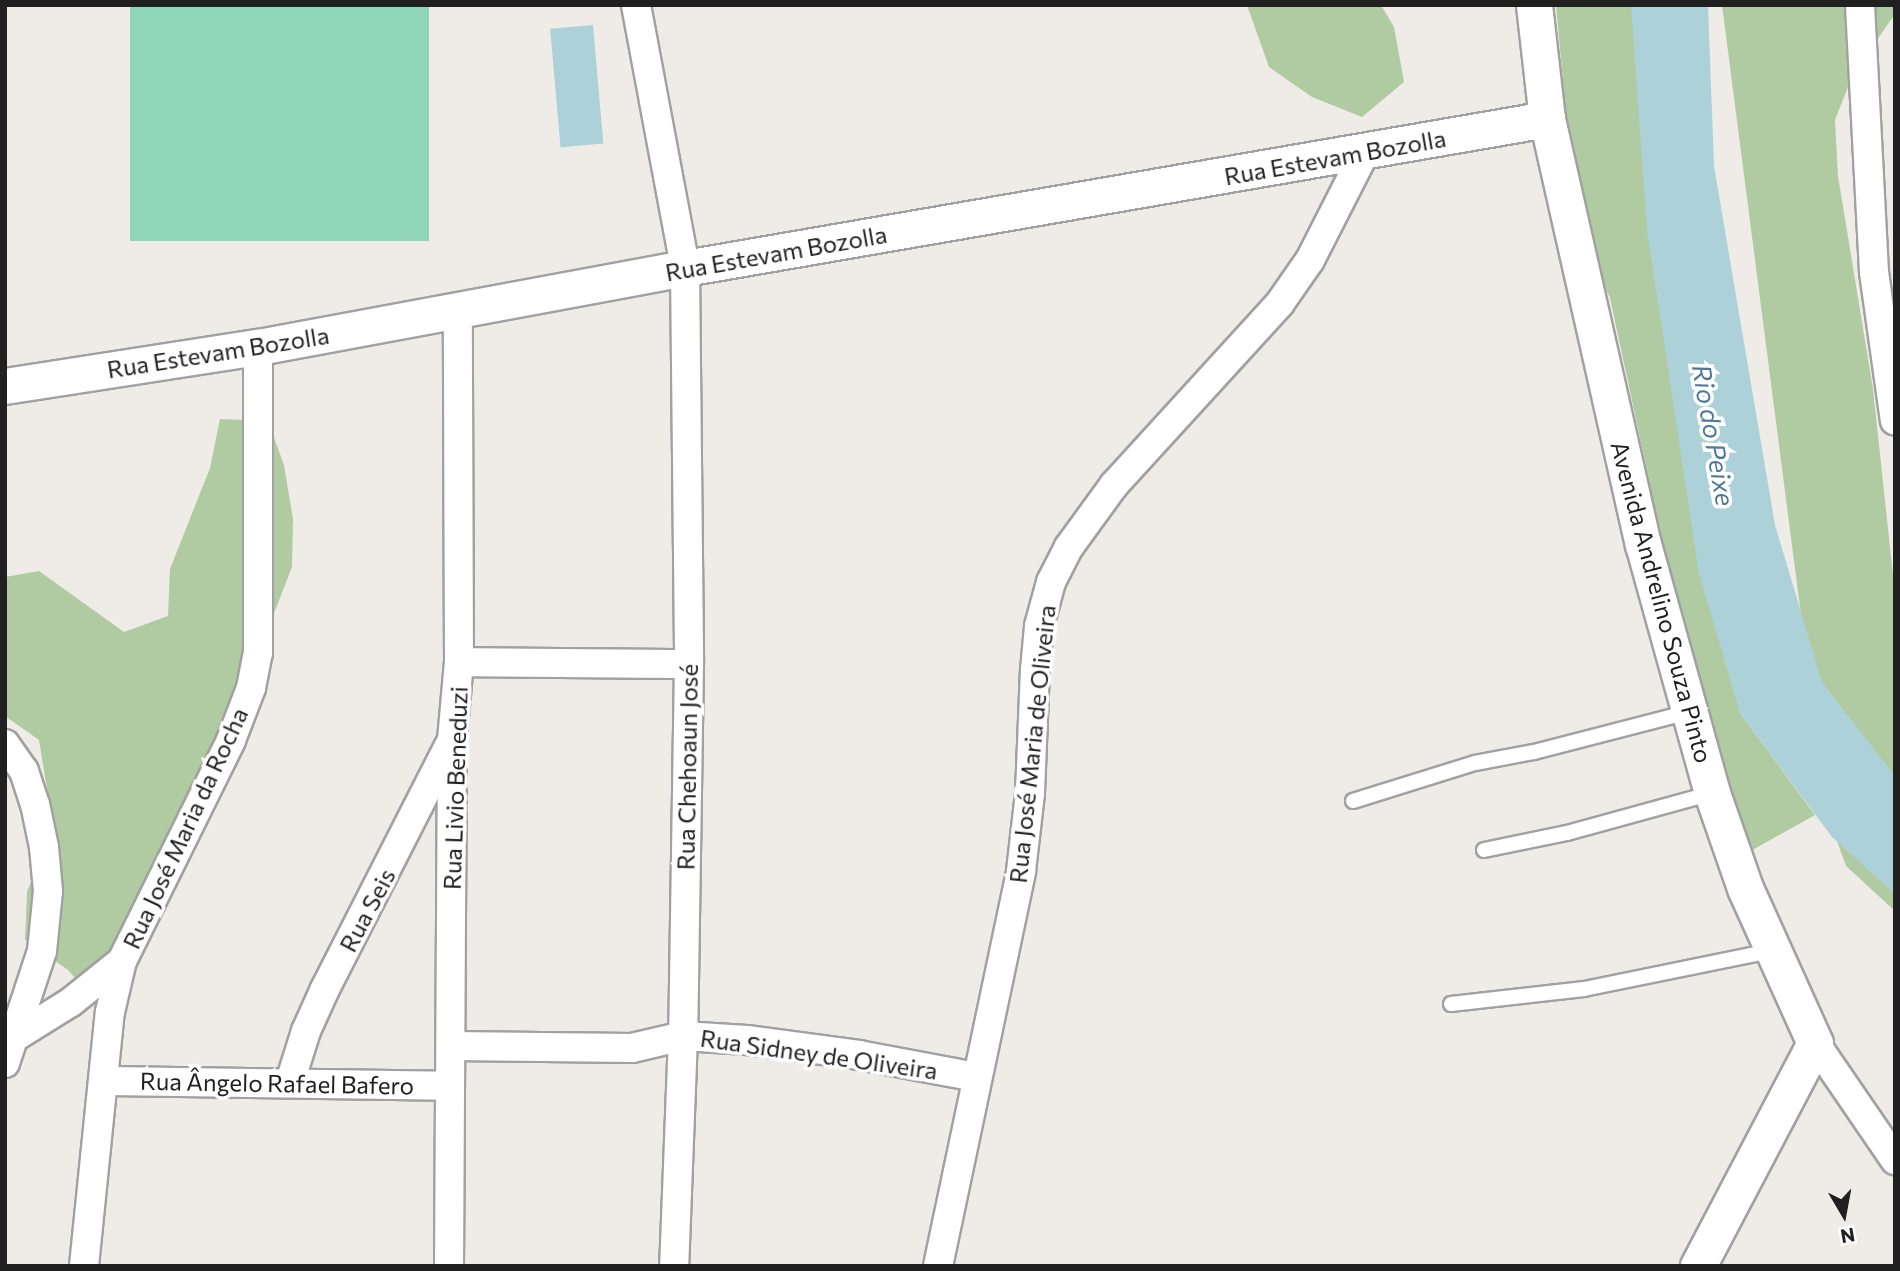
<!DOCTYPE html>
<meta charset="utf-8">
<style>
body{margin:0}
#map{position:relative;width:1900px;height:1271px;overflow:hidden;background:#efece8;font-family:Commissioner,sans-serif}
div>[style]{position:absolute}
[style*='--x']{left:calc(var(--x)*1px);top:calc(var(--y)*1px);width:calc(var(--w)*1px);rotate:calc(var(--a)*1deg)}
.forest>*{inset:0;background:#b0caa1}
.pitch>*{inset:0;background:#8ed6b6;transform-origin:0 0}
.water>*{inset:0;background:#add1d8;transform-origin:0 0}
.roads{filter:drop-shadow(2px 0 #a1a1a1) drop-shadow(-2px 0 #a1a1a1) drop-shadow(0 2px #a1a1a1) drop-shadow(0 -2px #a1a1a1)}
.service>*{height:14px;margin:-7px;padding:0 7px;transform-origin:7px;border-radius:7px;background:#fff}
.minor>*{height:28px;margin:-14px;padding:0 14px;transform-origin:14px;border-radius:14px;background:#fff}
.tertiary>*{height:35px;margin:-17.5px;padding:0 17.5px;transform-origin:17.5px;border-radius:17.5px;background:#fff}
span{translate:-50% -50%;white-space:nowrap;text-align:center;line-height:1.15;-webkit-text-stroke:7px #fff;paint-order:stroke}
.street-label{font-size:24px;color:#202020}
.water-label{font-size:26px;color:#4f7897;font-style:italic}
.frame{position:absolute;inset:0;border:7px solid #202020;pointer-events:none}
.north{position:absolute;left:1809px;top:1180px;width:70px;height:70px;-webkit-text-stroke:5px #fff;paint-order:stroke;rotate:170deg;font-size:19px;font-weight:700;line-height:28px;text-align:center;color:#202020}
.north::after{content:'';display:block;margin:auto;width:24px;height:32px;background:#202020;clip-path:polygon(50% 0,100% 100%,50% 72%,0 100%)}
</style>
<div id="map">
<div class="forest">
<div style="clip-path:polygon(1247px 5px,1381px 5px,1394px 27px,1404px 82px,1362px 117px,1312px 97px,1269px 67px)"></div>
<div style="clip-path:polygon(1556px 5px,1645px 5px,1740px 713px,1815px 815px,1747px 853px,1717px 796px,1610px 298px,1592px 258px,1556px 226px,1541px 178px,1558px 132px,1563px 81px)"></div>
<div style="clip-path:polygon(1722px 5px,1895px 5px,1895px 14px,1853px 74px,1835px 120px,1838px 176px,1873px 389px,1895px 594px,1895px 810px,1812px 700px)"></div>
<div style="clip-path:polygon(220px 419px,268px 421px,284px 465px,293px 519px,292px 567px,167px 888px,88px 993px,68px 970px,25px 940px,27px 892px,46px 842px,48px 795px,39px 740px,5px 716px,5px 577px,39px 571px,124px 632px,168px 616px,170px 569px,210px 468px)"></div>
<div style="clip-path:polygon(1830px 822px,1895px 844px,1895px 911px,1846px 866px)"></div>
</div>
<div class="pitch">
<div style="left:130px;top:5px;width:299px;height:236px"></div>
</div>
<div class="water">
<div style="clip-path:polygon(1631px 5px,1708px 5px,1714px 166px,1775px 525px,1822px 682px,1895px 776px,1895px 894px,1832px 837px,1740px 713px,1699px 574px,1647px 230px)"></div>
<div style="left:593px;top:25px;width:119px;height:43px;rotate:85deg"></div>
</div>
<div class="roads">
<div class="service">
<div style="--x:1353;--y:801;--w:128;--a:-17.3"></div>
<div style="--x:1475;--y:763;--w:60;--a:-10.6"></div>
<div style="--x:1534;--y:752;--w:160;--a:-14.5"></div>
<div style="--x:1484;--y:850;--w:85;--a:-11.6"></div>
<div style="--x:1567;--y:833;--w:150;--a:-15.4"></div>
<div style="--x:1451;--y:1004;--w:134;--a:-6.4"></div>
<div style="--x:1584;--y:989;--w:191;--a:-11.5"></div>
</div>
<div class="minor">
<div style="--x:636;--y:5;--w:268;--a:79.4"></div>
<div style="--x:685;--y:268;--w:396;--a:89.4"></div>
<div style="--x:689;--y:664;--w:372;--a:90.9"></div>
<div style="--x:683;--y:1036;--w:230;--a:92.2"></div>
<div style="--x:1860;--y:5;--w:267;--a:87"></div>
<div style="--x:1874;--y:272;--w:150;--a:82"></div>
<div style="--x:459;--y:662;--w:230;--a:0.5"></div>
<div style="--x:5;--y:744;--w:33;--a:55"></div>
<div style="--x:24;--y:771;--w:35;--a:72"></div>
<div style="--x:35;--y:804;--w:44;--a:78.2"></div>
<div style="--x:44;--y:847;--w:44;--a:84.8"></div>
<div style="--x:48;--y:891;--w:60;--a:95.7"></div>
<div style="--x:42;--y:951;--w:118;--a:108.3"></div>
<div style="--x:13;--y:1038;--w:68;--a:-31.8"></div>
<div style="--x:71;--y:1002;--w:65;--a:-38.8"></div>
<div style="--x:1815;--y:1043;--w:142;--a:55.6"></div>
<div style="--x:452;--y:1046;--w:180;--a:0.6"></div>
<div style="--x:632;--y:1048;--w:52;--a:-13.2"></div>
<div style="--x:683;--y:1036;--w:64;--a:3.6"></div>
<div style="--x:747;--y:1040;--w:113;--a:7.6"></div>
<div style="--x:859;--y:1055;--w:120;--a:10.6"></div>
<div style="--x:104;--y:1081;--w:346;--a:0.8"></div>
<div style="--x:290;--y:1082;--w:53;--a:-72.6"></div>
<div style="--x:306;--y:1031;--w:46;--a:-65.7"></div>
<div style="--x:325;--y:989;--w:273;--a:-63"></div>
<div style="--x:84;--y:1266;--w:255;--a:-84.2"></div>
<div style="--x:110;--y:1012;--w:52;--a:-76.8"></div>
<div style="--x:122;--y:961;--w:246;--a:-63.7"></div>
<div style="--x:231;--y:740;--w:56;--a:-69"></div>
<div style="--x:251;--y:688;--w:36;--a:-79"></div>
<div style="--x:258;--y:653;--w:306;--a:-90"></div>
<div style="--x:449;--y:1266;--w:526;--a:-89.67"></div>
<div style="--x:452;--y:740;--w:78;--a:-84.9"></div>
<div style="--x:459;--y:662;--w:352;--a:-90.2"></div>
<div style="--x:938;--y:1266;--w:404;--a:-78.1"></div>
<div style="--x:1021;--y:871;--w:79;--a:-83.4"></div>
<div style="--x:1030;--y:793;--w:123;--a:-87.7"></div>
<div style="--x:1035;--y:670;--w:44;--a:-84.8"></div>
<div style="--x:1039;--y:626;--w:46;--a:-74.7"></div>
<div style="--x:1051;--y:582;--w:39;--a:-63"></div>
<div style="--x:1069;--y:547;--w:77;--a:-54"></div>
<div style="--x:1114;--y:485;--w:246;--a:-47.6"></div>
<div style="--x:1280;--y:303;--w:52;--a:-55.1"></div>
<div style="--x:1310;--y:260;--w:121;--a:-63"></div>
</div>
<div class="tertiary">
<div style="--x:1534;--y:5;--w:115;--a:83.5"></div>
<div style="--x:1547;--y:119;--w:436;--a:77.3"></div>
<div style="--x:1643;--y:544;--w:258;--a:74.5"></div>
<div style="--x:1712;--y:793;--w:101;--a:70.8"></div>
<div style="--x:1745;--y:888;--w:170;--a:65.7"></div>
<div style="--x:1815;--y:1043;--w:252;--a:117.7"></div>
<div style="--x:5;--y:386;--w:256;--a:-8.8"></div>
<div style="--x:258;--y:347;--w:434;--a:-10.5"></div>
<div style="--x:685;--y:268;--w:875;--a:-9.81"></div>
</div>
</div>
<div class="street-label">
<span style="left:1335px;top:157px;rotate:-10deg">Rua Estevam Bozolla</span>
<span style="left:776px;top:253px;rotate:-10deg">Rua Estevam Bozolla</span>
<span style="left:218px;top:352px;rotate:-9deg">Rua Estevam Bozolla</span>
<span style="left:1662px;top:602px;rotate:75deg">Avenida Andrelino Souza Pinto</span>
<span style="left:1032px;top:744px;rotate:-84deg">Rua José Maria de Oliveira</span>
<span style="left:687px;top:767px;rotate:-89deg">Rua Chehoaun José</span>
<span style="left:455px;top:788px;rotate:-88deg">Rua Livio Beneduzi</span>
<span style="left:185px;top:828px;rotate:-65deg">Rua José Maria da Rocha</span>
<span style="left:367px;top:910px;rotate:-62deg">Rua Seis</span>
<span style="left:819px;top:1054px;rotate:8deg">Rua Sidney de Oliveira</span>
<span style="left:277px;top:1083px;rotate:1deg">Rua Ângelo Rafael Bafero</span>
</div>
<div class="water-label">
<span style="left:1714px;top:435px;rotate:80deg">Rio do Peixe</span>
</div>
<div class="frame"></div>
<div class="north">N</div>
</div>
